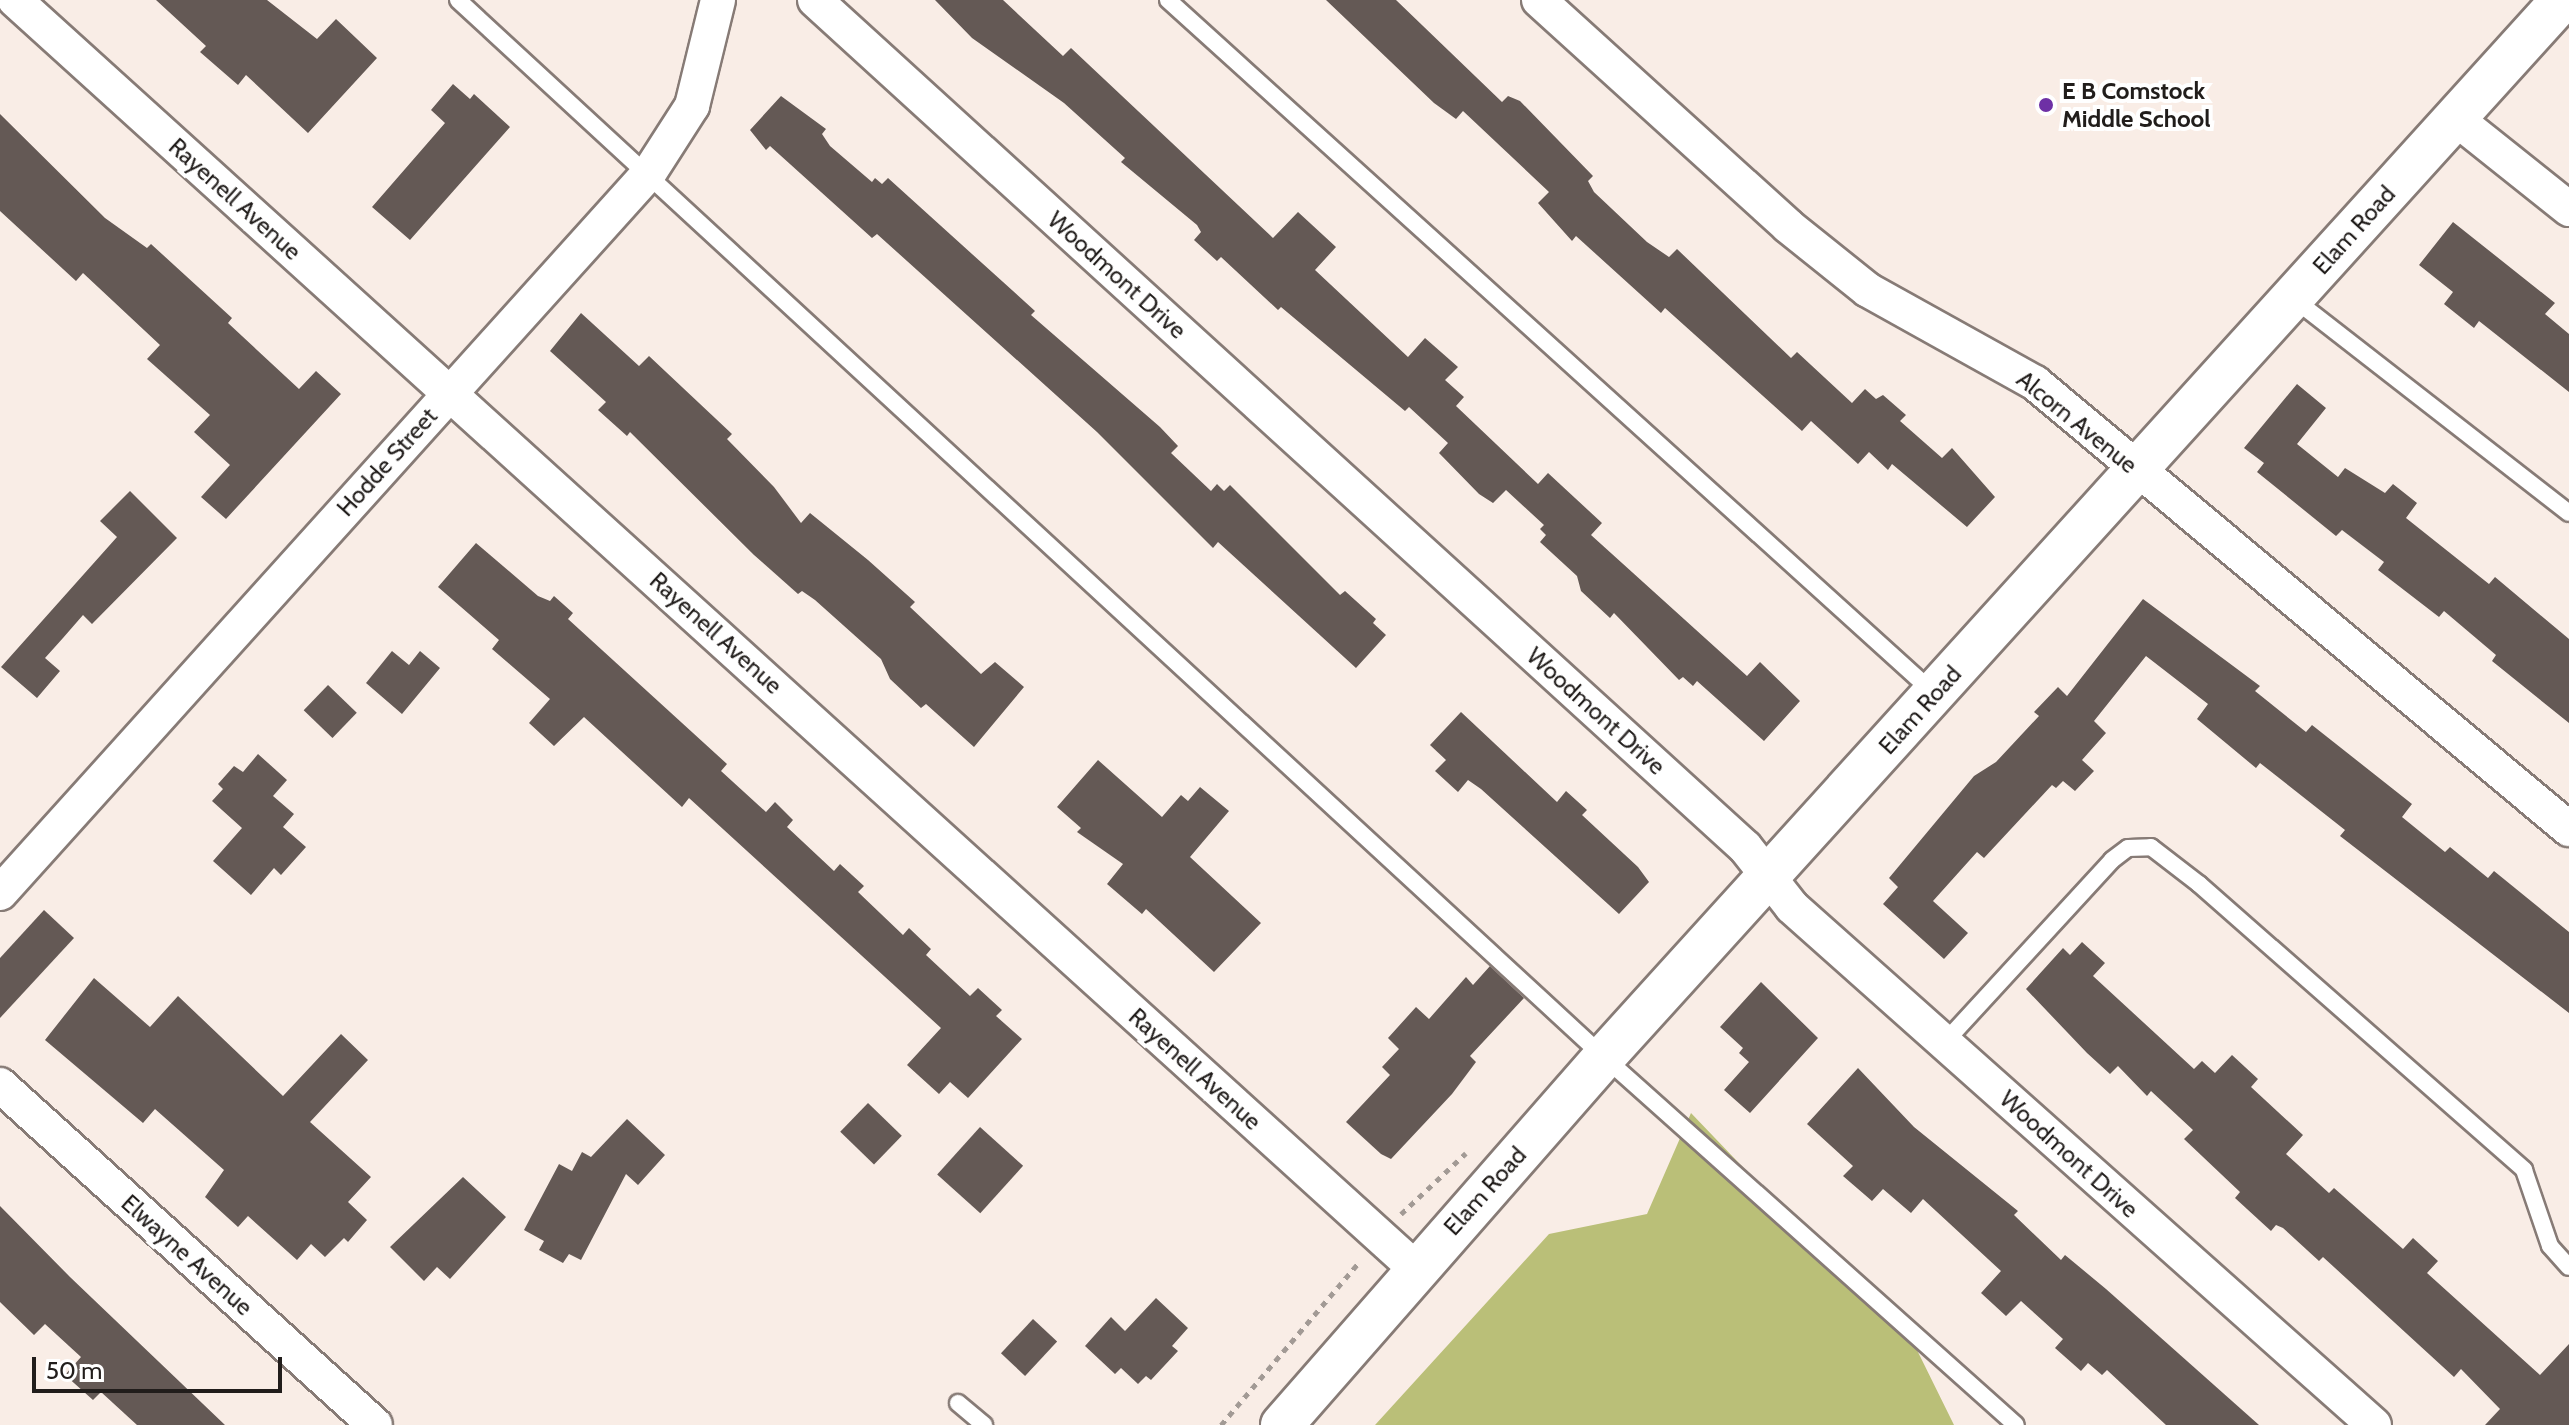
<!DOCTYPE html>
<style>
body{margin:0}
#map{position:relative;width:2569px;height:1425px;overflow:hidden;background:#f9ede6;font-family:Cabin,sans-serif}
div>[style]{position:absolute}
[style*='--x']{left:calc(var(--x)*1px);top:calc(var(--y)*1px);width:calc(var(--w)*1px);rotate:calc(var(--a)*1deg)}
.forest>*{inset:0;background:#babf78}
.building>*{inset:0;background:#645955;transform-origin:0 0}
.path>*{height:5px;margin-top:-2.5px;transform-origin:0;background:repeating-linear-gradient(90deg,#a29a95 0 6px,transparent 0 12px)}
.roads{filter:drop-shadow(2px 0 #877b76) drop-shadow(-2px 0 #877b76) drop-shadow(0 2px #877b76) drop-shadow(0 -2px #877b76)}
.service>*{height:16px;margin:-8px;padding:0 8px;transform-origin:8px;border-radius:8px;background:#fff}
.minor>*{height:34px;margin:-17px;padding:0 17px;transform-origin:17px;border-radius:17px;background:#fff}
.tertiary>*{height:42px;margin:-21px;padding:0 21px;transform-origin:21px;border-radius:21px;background:#fff}
.dots>*{width:22px;height:22px;translate:-50% -50%;box-sizing:border-box;border:4px solid #fff;border-radius:50%}
span{translate:-50% -50%;white-space:nowrap;text-align:center;line-height:1.15;-webkit-text-stroke:8px #fff;paint-order:stroke}
.poi-label{font-size:24px;color:#211d1b;font-weight:700}
.left{translate:0 -50%;text-align:left}
.street-label{font-size:24px;color:#211d1b}
.scale{position:absolute;left:32px;top:1357px;width:250px;height:36px;box-sizing:border-box;border:4px solid #211d1b;border-top:0;padding-left:10px;font-size:24px;line-height:28px;white-space:nowrap;color:#211d1b;-webkit-text-stroke:6px #fff;paint-order:stroke}
</style>
<div id="map">
<div class="forest">
<div style="clip-path:polygon(1691px 1113px,1916px 1348px,1954px 1425px,1375px 1425px,1549px 1234px,1647px 1214px)"></div>
</div>
<div class="building">
<div style="clip-path:polygon(156px 0,267px 0,317px 39px,336px 19px,377px 58px,308px 133px,246px 75px,238px 85px,200px 52px,206px 46px)"></div>
<div style="clip-path:polygon(935px 0,1003px 0,1063px 56px,1071px 48px,1273px 238px,1298px 212px,1336px 247px,1315px 270px,1408px 357px,1425px 338px,1458px 367px,1445px 380px,1464px 397px,1456px 406px,1538px 484px,1548px 473px,1602px 523px,1591px 535px,1747px 676px,1760px 662px,1800px 701px,1764px 741px,1697px 681px,1693px 686px,1683px 677px,1679px 680px,1614px 613px,1610px 618px,1581px 591px,1577px 576px,1540px 542px,1546px 535px,1540px 529px,1544px 525px,1506px 490px,1493px 503px,1479px 494px,1439px 453px,1448px 443px,1409px 407px,1405px 411px,1281px 307px,1278px 310px,1221px 257px,1217px 261px,1194px 240px,1201px 232px,1197px 225px,1121px 162px,1125px 158px,1064px 103px,972px 38px)"></div>
<div style="clip-path:polygon(1326px 0,1396px 0,1502px 102px,1508px 96px,1520px 101px,1593px 176px,1588px 181px,1594px 192px,1647px 242px,1669px 257px,1677px 249px,1791px 358px,1797px 352px,1852px 403px,1865px 389px,1876px 399px,1883px 395px,1906px 415px,1900px 421px,1942px 458px,1952px 448px,1995px 497px,1967px 527px,1892px 464px,1888px 470px,1869px 452px,1858px 464px,1811px 421px,1802px 431px,1665px 308px,1661px 313px,1576px 236px,1572px 241px,1538px 203px,1549px 192px,1463px 111px,1456px 119px,1434px 103px)"></div>
<div style="clip-path:polygon(453px 84px,470px 99px,474px 94px,510px 127px,410px 240px,372px 207px,445px 123px,431px 110px)"></div>
<div style="clip-path:polygon(781px 96px,826px 129px,822px 134px,830px 146px,872px 182px,875px 178px,882px 184px,888px 178px,1035px 311px,1031px 315px,1160px 427px,1178px 446px,1171px 453px,1211px 491px,1217px 484px,1224px 491px,1230px 485px,1340px 595px,1345px 591px,1376px 619px,1373px 623px,1386px 635px,1356px 668px,1218px 542px,1213px 548px,1097px 432px,877px 234px,872px 238px,770px 146px,766px 150px,750px 130px)"></div>
<div style="clip-path:polygon(0 114px,105px 218px,147px 248px,151px 244px,232px 318px,228px 323px,299px 389px,316px 371px,341px 394px,226px 519px,201px 497px,230px 465px,194px 432px,210px 415px,147px 359px,160px 345px,83px 273px,76px 281px,0 211px)"></div>
<div style="clip-path:polygon(2453px 222px,2555px 303px,2545px 314px,2569px 334px,2569px 392px,2479px 321px,2474px 328px,2444px 304px,2453px 292px,2419px 265px)"></div>
<div style="clip-path:polygon(581px 313px,639px 366px,649px 356px,732px 434px,727px 439px,774px 487px,801px 523px,810px 513px,868px 560px,915px 602px,910px 607px,981px 674px,995px 662px,1024px 687px,974px 747px,926px 704px,921px 708px,890px 679px,881px 659px,815px 600px,802px 591px,798px 594px,754px 555px,630px 432px,627px 436px,598px 410px,606px 402px,550px 351px)"></div>
<div style="clip-path:polygon(2297px 384px,2326px 408px,2297px 444px,2338px 477px,2345px 468px,2385px 493px,2393px 484px,2417px 503px,2406px 518px,2489px 584px,2495px 577px,2569px 639px,2569px 723px,2492px 661px,2496px 655px,2444px 611px,2439px 617px,2378px 570px,2384px 562px,2342px 530px,2336px 536px,2257px 472px,2264px 463px,2244px 448px)"></div>
<div style="clip-path:polygon(130px 491px,177px 538px,92px 624px,83px 615px,63px 638px,45px 658px,60px 671px,37px 698px,1px 667px,117px 537px,100px 521px)"></div>
<div style="clip-path:polygon(476px 543px,538px 596px,550px 601px,554px 596px,573px 613px,568px 619px,727px 764px,721px 771px,766px 812px,775px 802px,793px 820px,787px 827px,834px 871px,840px 864px,864px 886px,858px 892px,903px 935px,909px 928px,931px 949px,926px 955px,970px 996px,978px 988px,1002px 1010px,996px 1016px,1022px 1039px,968px 1098px,950px 1082px,939px 1094px,907px 1065px,941px 1028px,689px 798px,682px 807px,584px 717px,554px 746px,529px 723px,550px 699px,492px 649px,499px 640px,438px 587px)"></div>
<div style="clip-path:polygon(2143px 599px,2260px 686px,2255px 691px,2306px 732px,2312px 725px,2412px 804px,2402px 817px,2445px 852px,2450px 847px,2488px 878px,2494px 871px,2569px 932px,2569px 1013px,2340px 836px,2345px 830px,2260px 763px,2256px 768px,2197px 719px,2208px 704px,2146px 656px,2094px 721px,2106px 733px,2082px 760px,2094px 771px,2075px 791px,2063px 781px,2056px 788px,2052px 785px,1984px 858px,1977px 852px,1933px 901px,1968px 933px,1944px 959px,1883px 904px,1898px 887px,1889px 878px,1974px 776px,1996px 762px,2039px 716px,2034px 712px,2058px 687px,2067px 696px)"></div>
<div style="clip-path:polygon(392px 651px,409px 665px,420px 651px,440px 668px,402px 714px,366px 683px)"></div>
<div style="left:328px;top:685px;width:40px;height:35px;rotate:44deg"></div>
<div style="clip-path:polygon(1461px 712px,1557px 802px,1566px 791px,1587px 810px,1582px 815px,1638px 867px,1649px 882px,1619px 914px,1481px 789px,1468px 780px,1458px 792px,1435px 771px,1446px 760px,1430px 745px)"></div>
<div style="clip-path:polygon(258px 754px,287px 780px,273px 796px,294px 814px,283px 827px,306px 847px,281px 875px,274px 868px,251px 895px,213px 861px,242px 828px,212px 801px,223px 789px,218px 784px,234px 766px,243px 772px)"></div>
<div style="clip-path:polygon(1098px 760px,1162px 817px,1181px 795px,1188px 801px,1200px 787px,1229px 811px,1190px 857px,1261px 923px,1214px 972px,1146px 909px,1142px 914px,1107px 884px,1123px 864px,1077px 832px,1081px 828px,1057px 807px)"></div>
<div style="clip-path:polygon(44px 910px,74px 938px,0 1018px,0 958px)"></div>
<div style="clip-path:polygon(2082px 942px,2105px 963px,2093px 976px,2194px 1069px,2202px 1061px,2215px 1073px,2232px 1055px,2258px 1079px,2251px 1087px,2303px 1135px,2286px 1154px,2329px 1193px,2334px 1188px,2403px 1249px,2413px 1238px,2438px 1261px,2427px 1273px,2540px 1375px,2569px 1344px,2569px 1425px,2485px 1425px,2500px 1409px,2461px 1369px,2454px 1377px,2323px 1257px,2319px 1261px,2283px 1228px,2276px 1225px,2271px 1231px,2235px 1198px,2240px 1192px,2184px 1139px,2193px 1130px,2151px 1091px,2147px 1096px,2118px 1066px,2110px 1074px,2087px 1053px,2026px 989px,2063px 948px,2070px 955px)"></div>
<div style="clip-path:polygon(1490px 966px,1524px 998px,1470px 1056px,1476px 1062px,1452px 1094px,1391px 1159px,1381px 1154px,1346px 1122px,1390px 1075px,1382px 1067px,1399px 1049px,1388px 1038px,1416px 1007px,1429px 1019px,1466px 977px,1473px 985px)"></div>
<div style="clip-path:polygon(94px 978px,150px 1027px,178px 996px,283px 1096px,341px 1034px,368px 1060px,310px 1122px,371px 1177px,348px 1202px,367px 1220px,348px 1242px,344px 1238px,325px 1257px,311px 1244px,297px 1260px,248px 1216px,238px 1227px,205px 1197px,224px 1170px,155px 1109px,143px 1123px,45px 1040px)"></div>
<div style="clip-path:polygon(1761px 982px,1818px 1038px,1750px 1113px,1724px 1090px,1749px 1062px,1739px 1053px,1743px 1048px,1720px 1027px)"></div>
<div style="clip-path:polygon(1858px 1068px,1914px 1127px,2018px 1211px,2014px 1215px,2061px 1260px,2065px 1255px,2106px 1289px,2259px 1425px,2166px 1425px,2107px 1370px,2102px 1375px,2088px 1363px,2081px 1371px,2055px 1348px,2063px 1339px,2021px 1301px,2006px 1316px,1981px 1293px,2001px 1271px,1923px 1199px,1911px 1213px,1883px 1189px,1872px 1201px,1843px 1176px,1853px 1166px,1807px 1124px)"></div>
<div style="left:868px;top:1103px;width:47px;height:40px;rotate:44deg"></div>
<div style="clip-path:polygon(627px 1119px,665px 1155px,638px 1185px,626px 1174px,581px 1260px,569px 1254px,563px 1263px,539px 1250px,544px 1241px,524px 1230px,559px 1164px,572px 1171px,582px 1152px,591px 1157px)"></div>
<div style="left:980px;top:1127px;width:58px;height:64px;rotate:42deg"></div>
<div style="clip-path:polygon(463px 1177px,506px 1217px,450px 1279px,437px 1267px,424px 1281px,390px 1247px)"></div>
<div style="clip-path:polygon(0 1206px,70px 1277px,225px 1425px,137px 1425px,101px 1392px,93px 1400px,65px 1375px,81px 1357px,45px 1324px,34px 1335px,0 1302px)"></div>
<div style="clip-path:polygon(1156px 1298px,1188px 1328px,1172px 1346px,1178px 1351px,1151px 1380px,1146px 1376px,1138px 1384px,1121px 1368px,1115px 1374px,1085px 1346px,1111px 1317px,1125px 1331px)"></div>
<div style="left:1033px;top:1319px;width:33px;height:47px;rotate:43deg"></div>
</div>
<div class="path">
<div style="--x:1401;--y:1214;--w:89;--a:-43.2"></div>
<div style="--x:1221;--y:1425;--w:215;--a:-49.7"></div>
</div>
<div class="roads">
<div class="service">
<div style="--x:458;--y:0;--w:1559;--a:42.69"></div>
<div style="--x:1604;--y:1057;--w:552;--a:41.77"></div>
<div style="--x:1168;--y:0;--w:1033;--a:42.14"></div>
<div style="--x:2294;--y:299;--w:348;--a:37.9"></div>
<div style="--x:1944;--y:1043;--w:248;--a:-47.4"></div>
<div style="--x:2112;--y:860;--w:20;--a:-37"></div>
<div style="--x:2128;--y:848;--w:23;--a:-2"></div>
<div style="--x:2151;--y:847;--w:61;--a:37.6"></div>
<div style="--x:2199;--y:884;--w:433;--a:41.3"></div>
<div style="--x:2524;--y:1170;--w:80;--a:71.1"></div>
<div style="--x:2550;--y:1246;--w:28;--a:48"></div>
<div style="--x:958;--y:1403;--w:34;--a:40"></div>
</div>
<div class="minor">
<div style="--x:15;--y:0;--w:1889;--a:42.17"></div>
<div style="--x:815;--y:0;--w:1258;--a:42.33"></div>
<div style="--x:1745;--y:847;--w:76;--a:51.9"></div>
<div style="--x:1792;--y:907;--w:779;--a:41.67"></div>
<div style="--x:1539;--y:0;--w:336;--a:42.2"></div>
<div style="--x:1788;--y:226;--w:102;--a:38.7"></div>
<div style="--x:1868;--y:290;--w:191;--a:29.1"></div>
<div style="--x:2035;--y:383;--w:696;--a:39.87"></div>
<div style="--x:2455;--y:118;--w:146;--a:38.6"></div>
<div style="--x:0;--y:893;--w:969;--a:-47.97"></div>
<div style="--x:649;--y:173;--w:80;--a:-57.3"></div>
<div style="--x:692;--y:106;--w:109;--a:-76.2"></div>
<div style="--x:0;--y:1085;--w:506;--a:42.2"></div>
</div>
<div class="tertiary">
<div style="--x:1282;--y:1425;--w:489;--a:-48.8"></div>
<div style="--x:1604;--y:1057;--w:1427;--a:-47.81"></div>
</div>
</div>
<div class="dots">
<div style="left:2046px;top:105px;background:#6e30a5"></div>
</div>
<div class="poi-label">
<span class="left" style="left:2062px;top:105px">E B Comstock<br>Middle School</span>
</div>
<div class="street-label">
<span style="left:235px;top:199px;rotate:42deg">Rayenell Avenue</span>
<span style="left:2354px;top:230px;rotate:-48deg">Elam Road</span>
<span style="left:1117px;top:275px;rotate:42deg">Woodmont Drive</span>
<span style="left:2077px;top:422px;rotate:39deg">Alcorn Avenue</span>
<span style="left:387px;top:462px;rotate:-48deg">Hodde Street</span>
<span style="left:716px;top:633px;rotate:42deg">Rayenell Avenue</span>
<span style="left:1920px;top:710px;rotate:-48deg">Elam Road</span>
<span style="left:1596px;top:711px;rotate:42deg">Woodmont Drive</span>
<span style="left:1195px;top:1069px;rotate:42deg">Rayenell Avenue</span>
<span style="left:2069px;top:1154px;rotate:42deg">Woodmont Drive</span>
<span style="left:1485px;top:1191px;rotate:-48deg">Elam Road</span>
<span style="left:187px;top:1255px;rotate:42deg">Elwayne Avenue</span>
</div>
<div class="scale">50 m</div>
</div>
